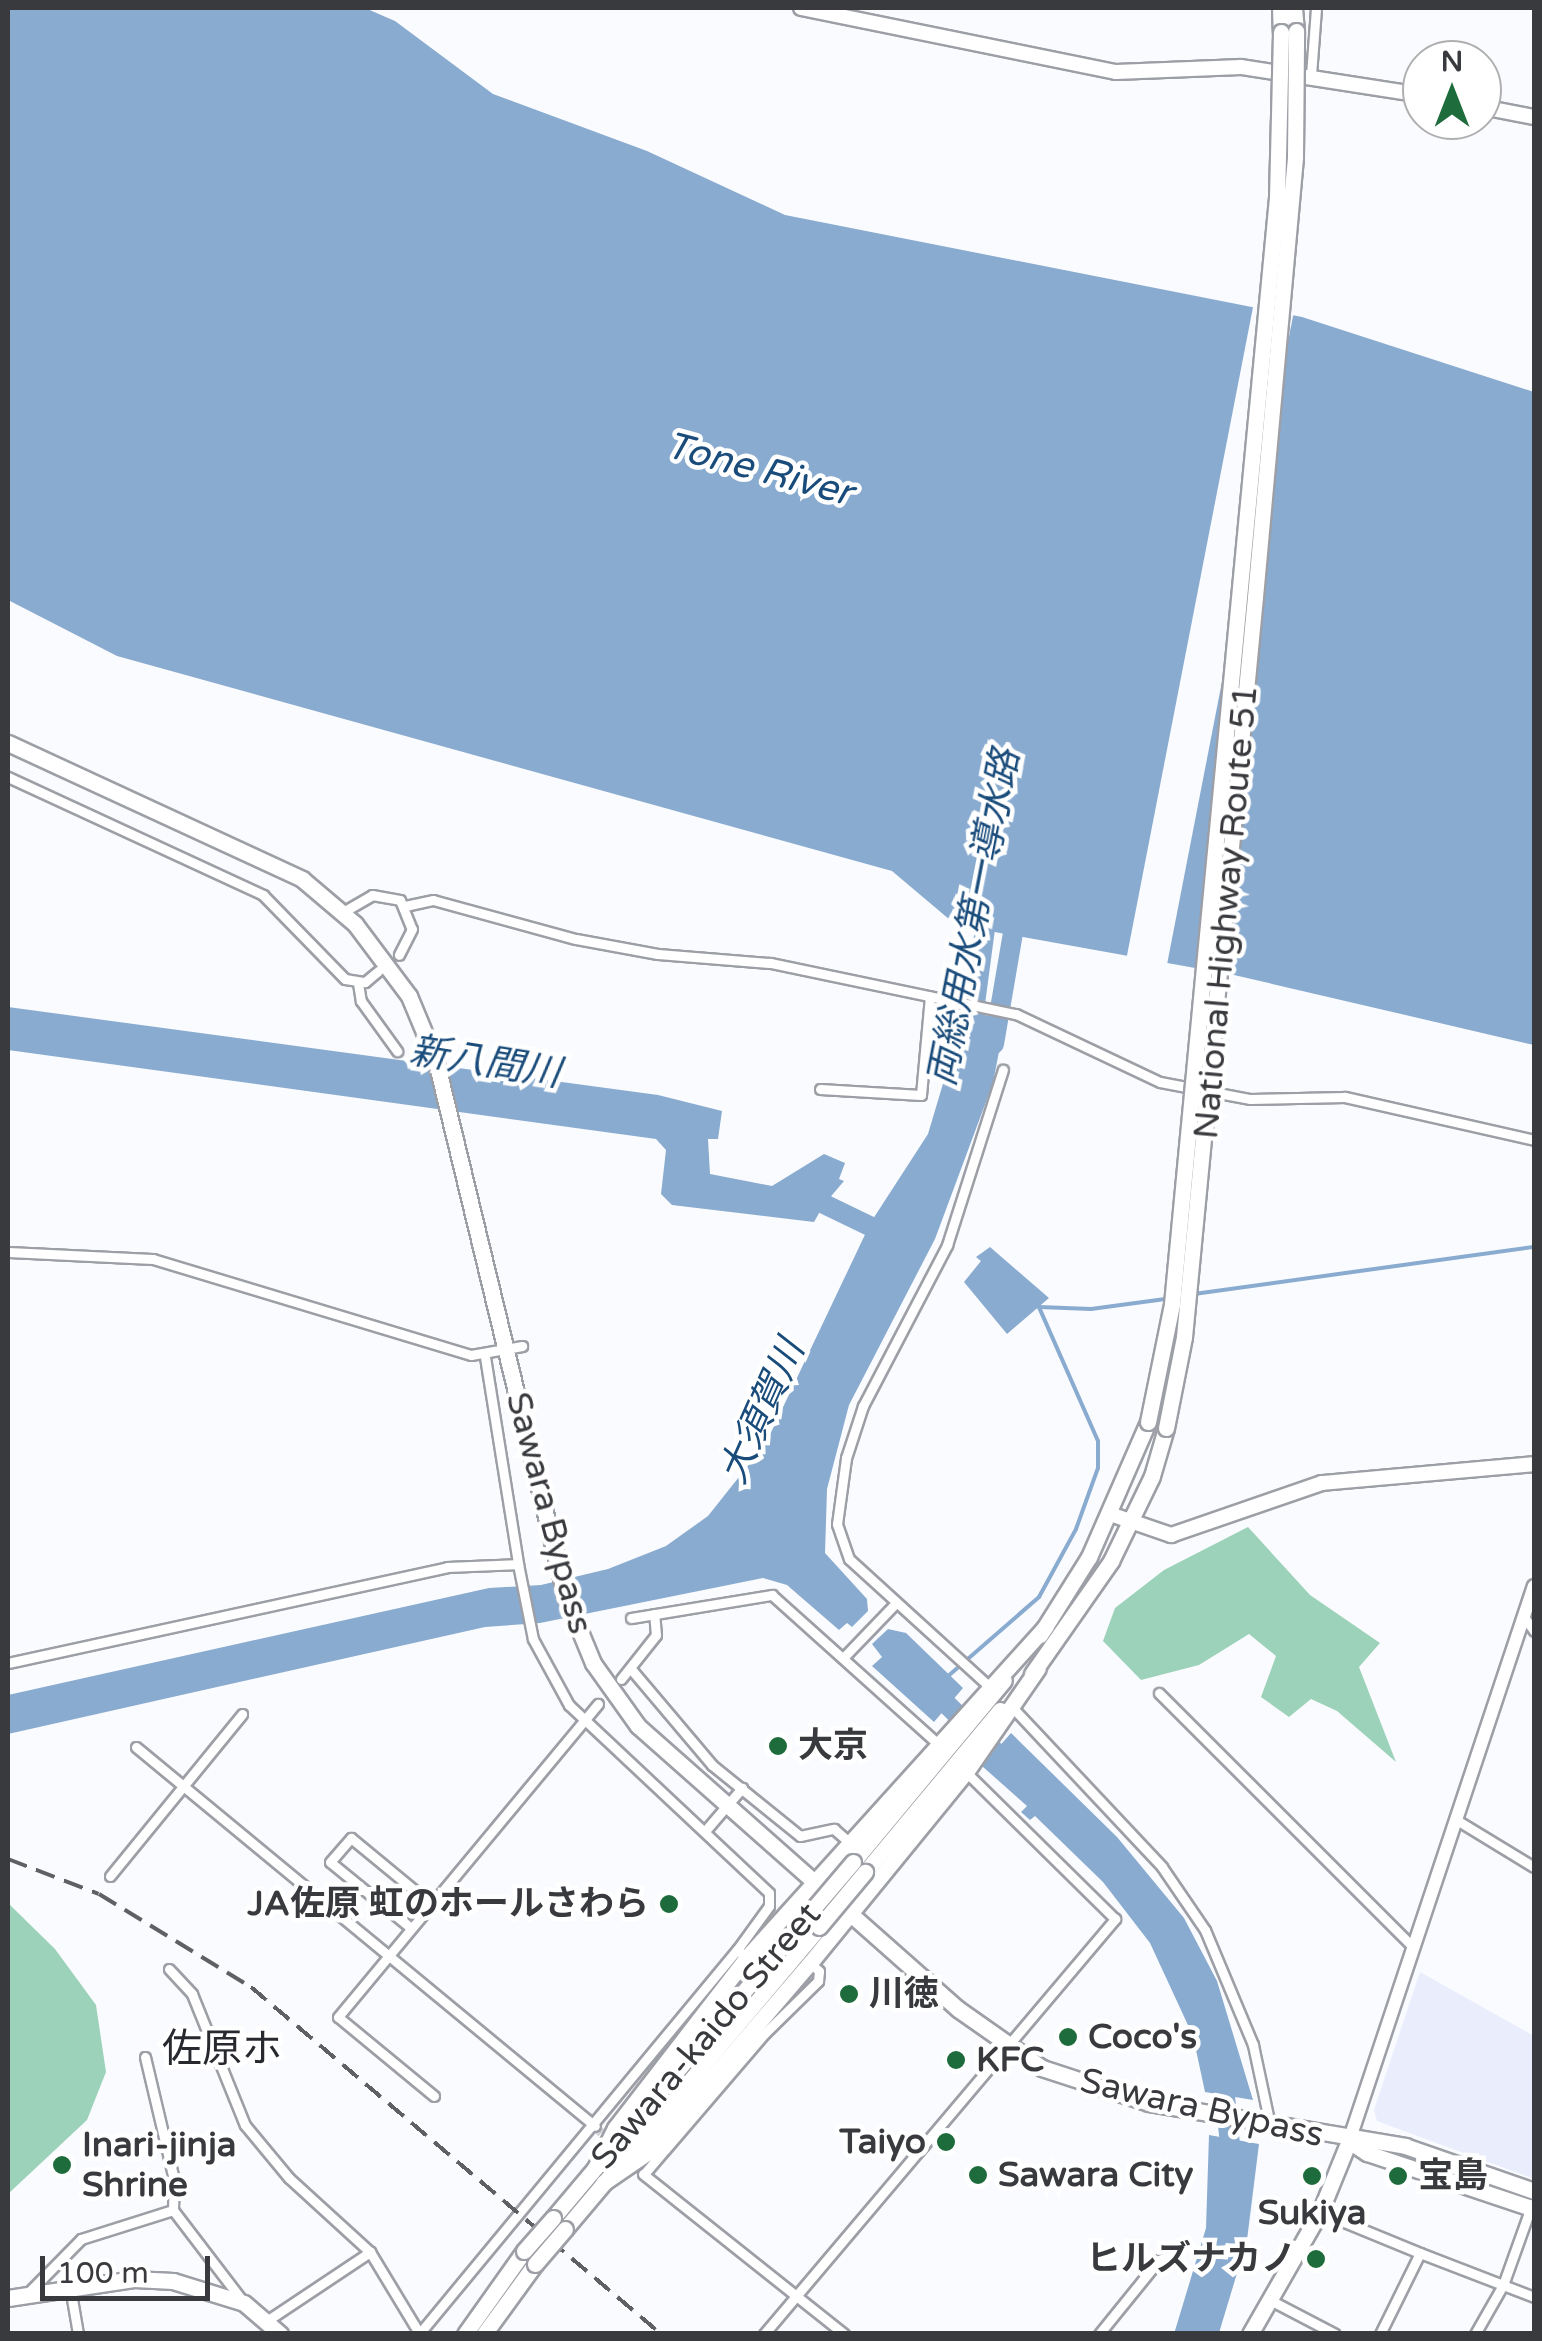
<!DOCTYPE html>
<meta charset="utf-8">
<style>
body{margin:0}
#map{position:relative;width:1542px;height:2341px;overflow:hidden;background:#fafbfe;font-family:"Varela Round","Noto Sans JP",sans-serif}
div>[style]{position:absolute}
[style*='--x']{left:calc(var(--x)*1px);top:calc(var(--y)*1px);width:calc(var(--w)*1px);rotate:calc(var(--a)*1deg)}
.built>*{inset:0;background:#e9edfc}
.forest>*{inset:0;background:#9dd2ba}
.water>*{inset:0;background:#89abd0}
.pier>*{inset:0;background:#fafbfe;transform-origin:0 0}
.stream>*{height:4px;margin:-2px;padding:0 2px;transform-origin:2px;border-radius:2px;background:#89abd0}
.river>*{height:20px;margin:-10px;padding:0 10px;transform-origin:10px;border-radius:10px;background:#89abd0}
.street-tunnel>*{height:9px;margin-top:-4.5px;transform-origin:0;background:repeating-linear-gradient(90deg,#d3d4d7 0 9px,transparent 0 13.5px)}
.roads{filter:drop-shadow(2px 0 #9d9fa6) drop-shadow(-2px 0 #9d9fa6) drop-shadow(0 2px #9d9fa6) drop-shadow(0 -2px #9d9fa6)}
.street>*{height:9px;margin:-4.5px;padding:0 4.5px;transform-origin:4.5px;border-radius:4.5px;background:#fff}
.secondary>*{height:12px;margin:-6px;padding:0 6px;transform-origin:6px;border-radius:6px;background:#fff}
.primary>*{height:14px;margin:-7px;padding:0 7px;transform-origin:7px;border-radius:7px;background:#fff}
.highway>*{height:15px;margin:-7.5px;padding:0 7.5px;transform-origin:7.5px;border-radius:7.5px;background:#fff}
.rail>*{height:4px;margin-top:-2px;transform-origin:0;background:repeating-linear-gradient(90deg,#5f6063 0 20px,transparent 0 30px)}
.bridges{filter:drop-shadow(2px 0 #9d9fa6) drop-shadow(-2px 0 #9d9fa6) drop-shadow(0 2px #9d9fa6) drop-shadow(0 -2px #9d9fa6)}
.highway-bridge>*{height:15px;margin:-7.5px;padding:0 7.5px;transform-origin:7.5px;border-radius:7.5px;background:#fff}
.dots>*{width:28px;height:28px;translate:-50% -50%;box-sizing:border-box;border:5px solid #fff;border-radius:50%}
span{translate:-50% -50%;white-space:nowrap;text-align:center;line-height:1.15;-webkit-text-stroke:9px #fff;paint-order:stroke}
.street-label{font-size:35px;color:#393a3d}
.poi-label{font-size:35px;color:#393a3d;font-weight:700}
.left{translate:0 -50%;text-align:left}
.right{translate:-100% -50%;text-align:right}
.water-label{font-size:38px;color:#1a4c7b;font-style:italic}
.quarter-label{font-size:40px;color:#27292f}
.frame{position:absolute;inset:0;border:10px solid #393a3d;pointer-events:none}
.north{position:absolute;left:1402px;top:40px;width:100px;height:100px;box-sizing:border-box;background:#fff;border:2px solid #b0b0b1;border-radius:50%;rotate:0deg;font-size:28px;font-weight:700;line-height:40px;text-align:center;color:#393a3d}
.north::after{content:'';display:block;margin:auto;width:35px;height:45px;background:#1e6c3c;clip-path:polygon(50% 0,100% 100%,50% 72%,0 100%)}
.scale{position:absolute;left:40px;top:2256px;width:170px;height:45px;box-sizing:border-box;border:5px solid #393a3d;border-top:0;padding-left:12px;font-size:30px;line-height:35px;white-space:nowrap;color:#393a3d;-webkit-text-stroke:8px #fff;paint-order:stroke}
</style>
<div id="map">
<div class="built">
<div style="clip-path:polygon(1420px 1972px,1534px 2036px,1534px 2179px,1377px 2121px,1374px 2110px)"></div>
</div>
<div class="forest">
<div style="clip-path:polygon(1248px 1527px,1310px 1595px,1380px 1643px,1359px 1667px,1396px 1762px,1337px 1711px,1311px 1699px,1289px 1717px,1261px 1697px,1276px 1656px,1249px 1634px,1199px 1665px,1141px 1680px,1103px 1641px,1115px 1608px,1164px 1570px)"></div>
<div style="clip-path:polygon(8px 1903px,55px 1949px,96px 2005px,106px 2072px,87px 2120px,8px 2194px)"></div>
</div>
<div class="water">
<div style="clip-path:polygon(8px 8px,365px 8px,395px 21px,493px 94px,647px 151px,785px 215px,1302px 317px,1534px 392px,1534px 1045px,1234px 975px,956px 925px,892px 871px,117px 656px,8px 600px)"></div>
<div style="clip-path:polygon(8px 1007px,658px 1095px,722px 1111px,718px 1139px,708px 1139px,710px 1174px,772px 1186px,824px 1154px,845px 1163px,839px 1179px,844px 1181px,827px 1201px,850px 1212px,846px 1220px,822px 1208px,814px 1222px,672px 1205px,661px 1194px,666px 1150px,656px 1139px,8px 1050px)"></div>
<div style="clip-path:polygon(965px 1010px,1005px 1020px,993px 1083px,935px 1239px,849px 1405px,827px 1489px,825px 1553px,867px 1599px,868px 1611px,852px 1627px,847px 1623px,839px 1630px,787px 1585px,763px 1578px,540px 1623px,485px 1627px,8px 1734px,8px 1695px,489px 1588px,541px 1585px,608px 1569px,666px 1546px,708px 1516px,766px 1443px,871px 1222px,928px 1134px)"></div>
<div style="clip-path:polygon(990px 1247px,1049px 1298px,1007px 1334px,964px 1282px,981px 1261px,976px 1257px)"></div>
<div style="clip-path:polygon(888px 1629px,906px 1633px,963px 1688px,934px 1722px,872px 1666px,882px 1657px,872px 1644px)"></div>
<div style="clip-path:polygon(1011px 1733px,1117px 1837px,1184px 1918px,1217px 1981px,1253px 2100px,1205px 2092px,1193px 2036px,1150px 1943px,1103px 1882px,1035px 1816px,1030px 1820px,1021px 1812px,1027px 1806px,982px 1766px)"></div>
<div style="clip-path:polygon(1209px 2135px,1259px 2144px,1247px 2240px,1219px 2333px,1174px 2334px,1206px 2228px)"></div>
</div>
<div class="pier">
<div style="left:1254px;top:302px;width:41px;height:673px;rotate:11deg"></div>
</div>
<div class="stream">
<div style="--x:1194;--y:1294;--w:343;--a:-7.9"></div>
<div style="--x:947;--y:1677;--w:122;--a:-41"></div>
<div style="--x:1039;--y:1597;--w:77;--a:-61.4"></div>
<div style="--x:1076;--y:1529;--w:65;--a:-70.2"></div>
<div style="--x:1098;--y:1468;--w:27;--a:-90"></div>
<div style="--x:1098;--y:1441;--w:146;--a:-113.8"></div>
<div style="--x:1039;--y:1307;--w:52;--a:2.2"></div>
<div style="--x:1091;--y:1309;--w:75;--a:-7.7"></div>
</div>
<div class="river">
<div style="--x:972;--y:1026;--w:121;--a:-82.4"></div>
<div style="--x:994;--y:1044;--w:136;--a:-80.3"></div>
<div style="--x:824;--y:1204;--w:69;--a:25.8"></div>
<div style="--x:929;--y:1687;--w:116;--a:44.3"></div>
<div style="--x:1222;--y:2068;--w:96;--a:84"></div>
</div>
<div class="street-tunnel">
<div style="--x:595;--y:2126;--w:64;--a:45"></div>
</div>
<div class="roads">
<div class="street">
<div style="--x:1311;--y:75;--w:67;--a:-85.7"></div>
<div style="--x:8;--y:777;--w:281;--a:24.8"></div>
<div style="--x:263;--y:895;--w:117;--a:45.7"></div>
<div style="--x:345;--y:979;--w:20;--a:9"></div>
<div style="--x:365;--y:982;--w:17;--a:-40"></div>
<div style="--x:405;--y:906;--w:29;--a:-12"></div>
<div style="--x:433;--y:900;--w:148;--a:15.3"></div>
<div style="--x:576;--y:939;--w:83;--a:10.4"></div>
<div style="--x:658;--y:954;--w:113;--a:4.6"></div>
<div style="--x:771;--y:963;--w:250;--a:11.8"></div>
<div style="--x:1016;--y:1014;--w:159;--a:25.3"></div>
<div style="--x:1160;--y:1082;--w:92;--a:10.7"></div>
<div style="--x:1250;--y:1099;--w:95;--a:-1.2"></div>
<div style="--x:1345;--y:1097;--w:194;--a:12.8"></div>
<div style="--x:343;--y:912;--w:34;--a:-30"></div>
<div style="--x:372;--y:895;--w:28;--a:10"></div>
<div style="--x:400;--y:900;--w:31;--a:68"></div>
<div style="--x:412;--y:929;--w:29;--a:117"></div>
<div style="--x:358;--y:983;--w:18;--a:81"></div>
<div style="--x:361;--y:1001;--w:62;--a:54.2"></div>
<div style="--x:820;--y:1089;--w:101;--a:3.4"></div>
<div style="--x:921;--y:1095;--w:99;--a:-84.8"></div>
<div style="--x:8;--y:1252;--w:145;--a:2.8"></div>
<div style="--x:153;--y:1259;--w:332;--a:16.8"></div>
<div style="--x:471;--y:1355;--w:52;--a:-10"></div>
<div style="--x:485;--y:1357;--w:210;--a:80.9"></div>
<div style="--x:1524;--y:1617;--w:17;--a:54"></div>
<div style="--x:631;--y:1618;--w:143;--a:-9.3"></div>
<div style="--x:772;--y:1595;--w:220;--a:41.9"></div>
<div style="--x:843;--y:1658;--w:74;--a:-46.1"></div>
<div style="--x:8;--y:1663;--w:449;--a:-12.3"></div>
<div style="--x:447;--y:1567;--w:71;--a:-2.4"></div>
<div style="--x:518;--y:1564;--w:76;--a:78.7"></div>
<div style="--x:533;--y:1639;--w:75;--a:61.4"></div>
<div style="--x:569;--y:1705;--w:274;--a:43.2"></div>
<div style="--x:769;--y:1893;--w:13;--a:90"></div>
<div style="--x:769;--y:1906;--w:54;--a:126"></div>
<div style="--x:737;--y:1950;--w:12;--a:35"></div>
<div style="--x:631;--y:1669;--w:126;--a:49.8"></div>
<div style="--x:712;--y:1765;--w:113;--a:38.9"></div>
<div style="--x:800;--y:1836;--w:35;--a:-12"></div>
<div style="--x:834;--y:1829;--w:18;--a:41"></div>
<div style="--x:621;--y:1679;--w:56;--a:-51.5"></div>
<div style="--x:656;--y:1635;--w:21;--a:-95"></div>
<div style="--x:992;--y:1689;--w:193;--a:-137.7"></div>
<div style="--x:849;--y:1559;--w:37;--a:-109"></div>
<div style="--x:837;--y:1524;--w:67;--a:-82.2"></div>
<div style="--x:846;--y:1458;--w:55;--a:-71.9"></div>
<div style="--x:863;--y:1406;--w:182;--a:-62.4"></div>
<div style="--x:947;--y:1245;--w:184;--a:-72.3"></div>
<div style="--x:1159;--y:1693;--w:356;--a:45"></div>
<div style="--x:1012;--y:1707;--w:219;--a:46.8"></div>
<div style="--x:1162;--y:1867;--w:76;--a:55.7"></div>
<div style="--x:1205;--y:1930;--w:125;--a:67.3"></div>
<div style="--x:1253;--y:2045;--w:82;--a:78"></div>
<div style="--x:136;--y:1747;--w:595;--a:39.55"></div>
<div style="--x:1455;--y:1819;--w:92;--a:31.3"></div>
<div style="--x:705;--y:1831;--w:57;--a:-49.3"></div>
<div style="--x:110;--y:1876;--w:209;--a:-50.8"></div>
<div style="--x:411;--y:1928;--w:104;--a:-140.8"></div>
<div style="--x:330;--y:1862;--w:32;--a:-49"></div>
<div style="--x:351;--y:1838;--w:104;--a:39.5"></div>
<div style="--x:169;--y:1969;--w:34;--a:47"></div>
<div style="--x:192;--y:1994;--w:141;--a:68"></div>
<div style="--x:245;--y:2125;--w:69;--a:50.3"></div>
<div style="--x:289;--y:2178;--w:110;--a:42.4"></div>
<div style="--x:370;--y:2252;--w:95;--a:58.8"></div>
<div style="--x:145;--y:2057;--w:126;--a:76.7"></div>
<div style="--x:174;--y:2180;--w:30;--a:92"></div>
<div style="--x:434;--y:2096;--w:124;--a:-140.5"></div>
<div style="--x:338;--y:2017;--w:407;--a:-50.3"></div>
<div style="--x:643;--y:2174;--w:257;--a:38.5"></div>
<div style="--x:644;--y:2174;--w:184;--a:-49.4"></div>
<div style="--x:764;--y:2034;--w:76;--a:-44.5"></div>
<div style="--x:818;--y:1981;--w:10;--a:-84"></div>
<div style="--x:819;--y:1971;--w:12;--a:-138"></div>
<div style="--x:1320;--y:2212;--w:108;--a:22.3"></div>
<div style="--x:1420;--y:2253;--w:90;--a:116.3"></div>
<div style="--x:1420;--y:2253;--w:122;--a:21.1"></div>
<div style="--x:70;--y:2287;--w:48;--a:80.3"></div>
<div style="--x:27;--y:2294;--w:77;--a:-45.5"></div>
<div style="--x:81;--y:2239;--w:96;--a:-17.5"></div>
<div style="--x:173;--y:2210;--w:117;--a:52.6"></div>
<div style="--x:1270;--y:2300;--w:73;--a:27.6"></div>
<div style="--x:268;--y:2320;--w:123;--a:-33.7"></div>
<div style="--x:419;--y:2334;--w:499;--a:-50.4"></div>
<div style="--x:764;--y:2334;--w:544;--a:-49.78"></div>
<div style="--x:1115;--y:1919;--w:209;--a:-135.4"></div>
<div style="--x:1099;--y:2334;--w:95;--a:-51"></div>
<div style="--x:1159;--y:2260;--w:19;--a:-21"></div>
<div style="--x:1475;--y:2334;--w:56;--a:-60.3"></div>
<div style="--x:1503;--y:2285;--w:86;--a:-70.3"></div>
</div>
<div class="secondary">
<div style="--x:1349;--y:2141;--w:585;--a:-71.57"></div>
</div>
<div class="primary">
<div style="--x:801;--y:8;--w:321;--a:11.5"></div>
<div style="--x:1116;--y:72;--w:125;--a:-2.3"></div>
<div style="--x:1241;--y:67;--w:183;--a:8.8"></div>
<div style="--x:1482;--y:107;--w:53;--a:10.9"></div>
<div style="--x:1110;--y:1514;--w:65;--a:19"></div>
<div style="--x:1171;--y:1535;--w:160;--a:-19"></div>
<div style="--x:1322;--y:1483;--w:213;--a:-5.1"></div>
</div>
<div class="highway">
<div style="--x:1280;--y:8;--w:24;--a:88"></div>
<div style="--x:1294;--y:8;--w:23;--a:85"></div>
<div style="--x:8;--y:743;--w:324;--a:24.8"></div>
<div style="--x:302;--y:879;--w:70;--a:40.3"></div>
<div style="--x:355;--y:924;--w:90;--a:53.1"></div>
<div style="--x:409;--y:996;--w:70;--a:67.4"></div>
<div style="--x:436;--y:1061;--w:549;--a:76.42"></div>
<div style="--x:565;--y:1595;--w:74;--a:67.6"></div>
<div style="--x:593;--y:1663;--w:77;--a:54.5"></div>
<div style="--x:638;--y:1726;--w:427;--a:41.5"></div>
<div style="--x:958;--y:2009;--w:103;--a:35.1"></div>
<div style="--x:1042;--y:2068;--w:113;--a:18.1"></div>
<div style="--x:1149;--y:2103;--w:260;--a:9.5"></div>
<div style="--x:1405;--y:2146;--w:137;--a:19.2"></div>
<div style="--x:1040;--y:1635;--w:92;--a:-57.9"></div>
<div style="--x:1089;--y:1557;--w:147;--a:-66.4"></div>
<div style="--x:1032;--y:1674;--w:138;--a:-55"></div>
<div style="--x:1111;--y:1561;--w:94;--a:-64.2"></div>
<div style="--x:1152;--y:1476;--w:50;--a:-73.7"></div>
<div style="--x:853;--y:1862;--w:236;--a:-50.3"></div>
<div style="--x:865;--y:1872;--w:211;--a:-50.2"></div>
<div style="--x:1349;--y:2141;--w:22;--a:34"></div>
<div style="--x:1367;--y:2153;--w:176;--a:18.5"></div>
<div style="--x:595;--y:2168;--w:45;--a:-63.4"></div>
<div style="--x:615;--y:2128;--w:216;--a:-52.3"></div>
<div style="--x:747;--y:1957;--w:445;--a:-47.9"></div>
<div style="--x:603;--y:2183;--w:53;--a:-34.3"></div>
<div style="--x:647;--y:2153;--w:250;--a:-49.4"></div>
<div style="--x:810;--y:1963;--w:247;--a:-50.8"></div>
<div style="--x:966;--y:1772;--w:126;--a:-55.3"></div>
<div style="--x:553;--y:2218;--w:395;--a:-49.9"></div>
<div style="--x:565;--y:2229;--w:395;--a:-49.9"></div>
<div style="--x:8;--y:2298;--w:127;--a:-8.6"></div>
<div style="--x:134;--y:2279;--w:39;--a:3"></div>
<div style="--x:173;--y:2281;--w:74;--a:17.2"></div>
<div style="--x:244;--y:2303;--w:48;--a:40.7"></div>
<div style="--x:465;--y:2334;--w:102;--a:-54.6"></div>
<div style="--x:484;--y:2334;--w:87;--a:-53.9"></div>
<div style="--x:1250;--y:2334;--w:141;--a:-60.2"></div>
<div style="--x:1320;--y:2212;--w:77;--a:-67.8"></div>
</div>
</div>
<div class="rail">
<div style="--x:8;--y:1859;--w:97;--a:21"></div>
<div style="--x:99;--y:1894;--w:178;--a:31.5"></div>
<div style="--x:251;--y:1987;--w:537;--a:40.24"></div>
</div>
<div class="bridges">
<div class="highway-bridge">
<div style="--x:1148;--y:1422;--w:120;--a:-78.5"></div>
<div style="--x:1172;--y:1304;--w:1112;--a:-84.58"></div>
<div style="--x:1277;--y:197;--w:165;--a:-88.6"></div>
<div style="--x:1166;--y:1428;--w:93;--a:-78.8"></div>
<div style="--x:1184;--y:1337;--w:743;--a:-84.52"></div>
<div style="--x:1255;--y:597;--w:442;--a:-84.8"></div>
<div style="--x:1295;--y:157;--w:126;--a:-89.5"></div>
<div style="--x:807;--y:1916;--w:71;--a:-49.6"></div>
<div style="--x:819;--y:1927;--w:72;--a:-50.1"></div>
<div style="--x:524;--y:2251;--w:44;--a:-48.7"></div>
<div style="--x:535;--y:2264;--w:46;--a:-49.4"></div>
</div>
</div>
<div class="dots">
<div style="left:778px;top:1746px;background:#1e6c3c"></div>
<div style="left:669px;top:1904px;background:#1e6c3c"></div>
<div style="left:849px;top:1994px;background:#1e6c3c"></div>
<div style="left:1068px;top:2037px;background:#1e6c3c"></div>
<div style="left:956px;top:2060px;background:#1e6c3c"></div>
<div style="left:946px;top:2142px;background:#1e6c3c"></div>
<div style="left:62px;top:2165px;background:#1e6c3c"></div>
<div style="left:978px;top:2175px;background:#1e6c3c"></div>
<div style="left:1312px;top:2176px;background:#1e6c3c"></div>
<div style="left:1398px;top:2176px;background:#1e6c3c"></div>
<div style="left:1316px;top:2259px;background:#1e6c3c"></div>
</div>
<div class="street-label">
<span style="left:1226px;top:912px;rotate:-85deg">National Highway Route 51</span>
<span style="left:549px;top:1513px;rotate:75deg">Sawara Bypass</span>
<span style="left:706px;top:2036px;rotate:-50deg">Sawara-kaido Street</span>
<span style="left:1202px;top:2108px;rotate:13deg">Sawara Bypass</span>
</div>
<div class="poi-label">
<span class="left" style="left:798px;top:1746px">大京</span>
<span class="right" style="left:649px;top:1904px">JA佐原 虹のホールさわら</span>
<span class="left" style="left:869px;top:1994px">川徳</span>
<span class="left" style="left:1088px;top:2037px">Coco's</span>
<span class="left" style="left:976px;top:2060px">KFC</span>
<span class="right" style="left:926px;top:2142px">Taiyo</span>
<span class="left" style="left:82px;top:2165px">Inari-jinja<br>Shrine</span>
<span class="left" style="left:998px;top:2175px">Sawara City</span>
<span class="left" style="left:1418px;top:2176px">宝島</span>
<span style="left:1312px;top:2213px">Sukiya</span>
<span class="right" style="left:1296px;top:2259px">ヒルズナカノ</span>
</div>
<div class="water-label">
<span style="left:759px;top:470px;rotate:15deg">Tone River</span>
<span style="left:975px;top:918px;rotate:-79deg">両総用水第一導水路</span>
<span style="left:485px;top:1063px;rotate:9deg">新八間川</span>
<span style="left:763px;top:1412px;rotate:-66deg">大須賀川</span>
</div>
<div class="quarter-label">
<span style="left:222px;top:2049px">佐原ホ</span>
</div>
<div class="frame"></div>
<div class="north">N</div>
<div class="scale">100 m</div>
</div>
